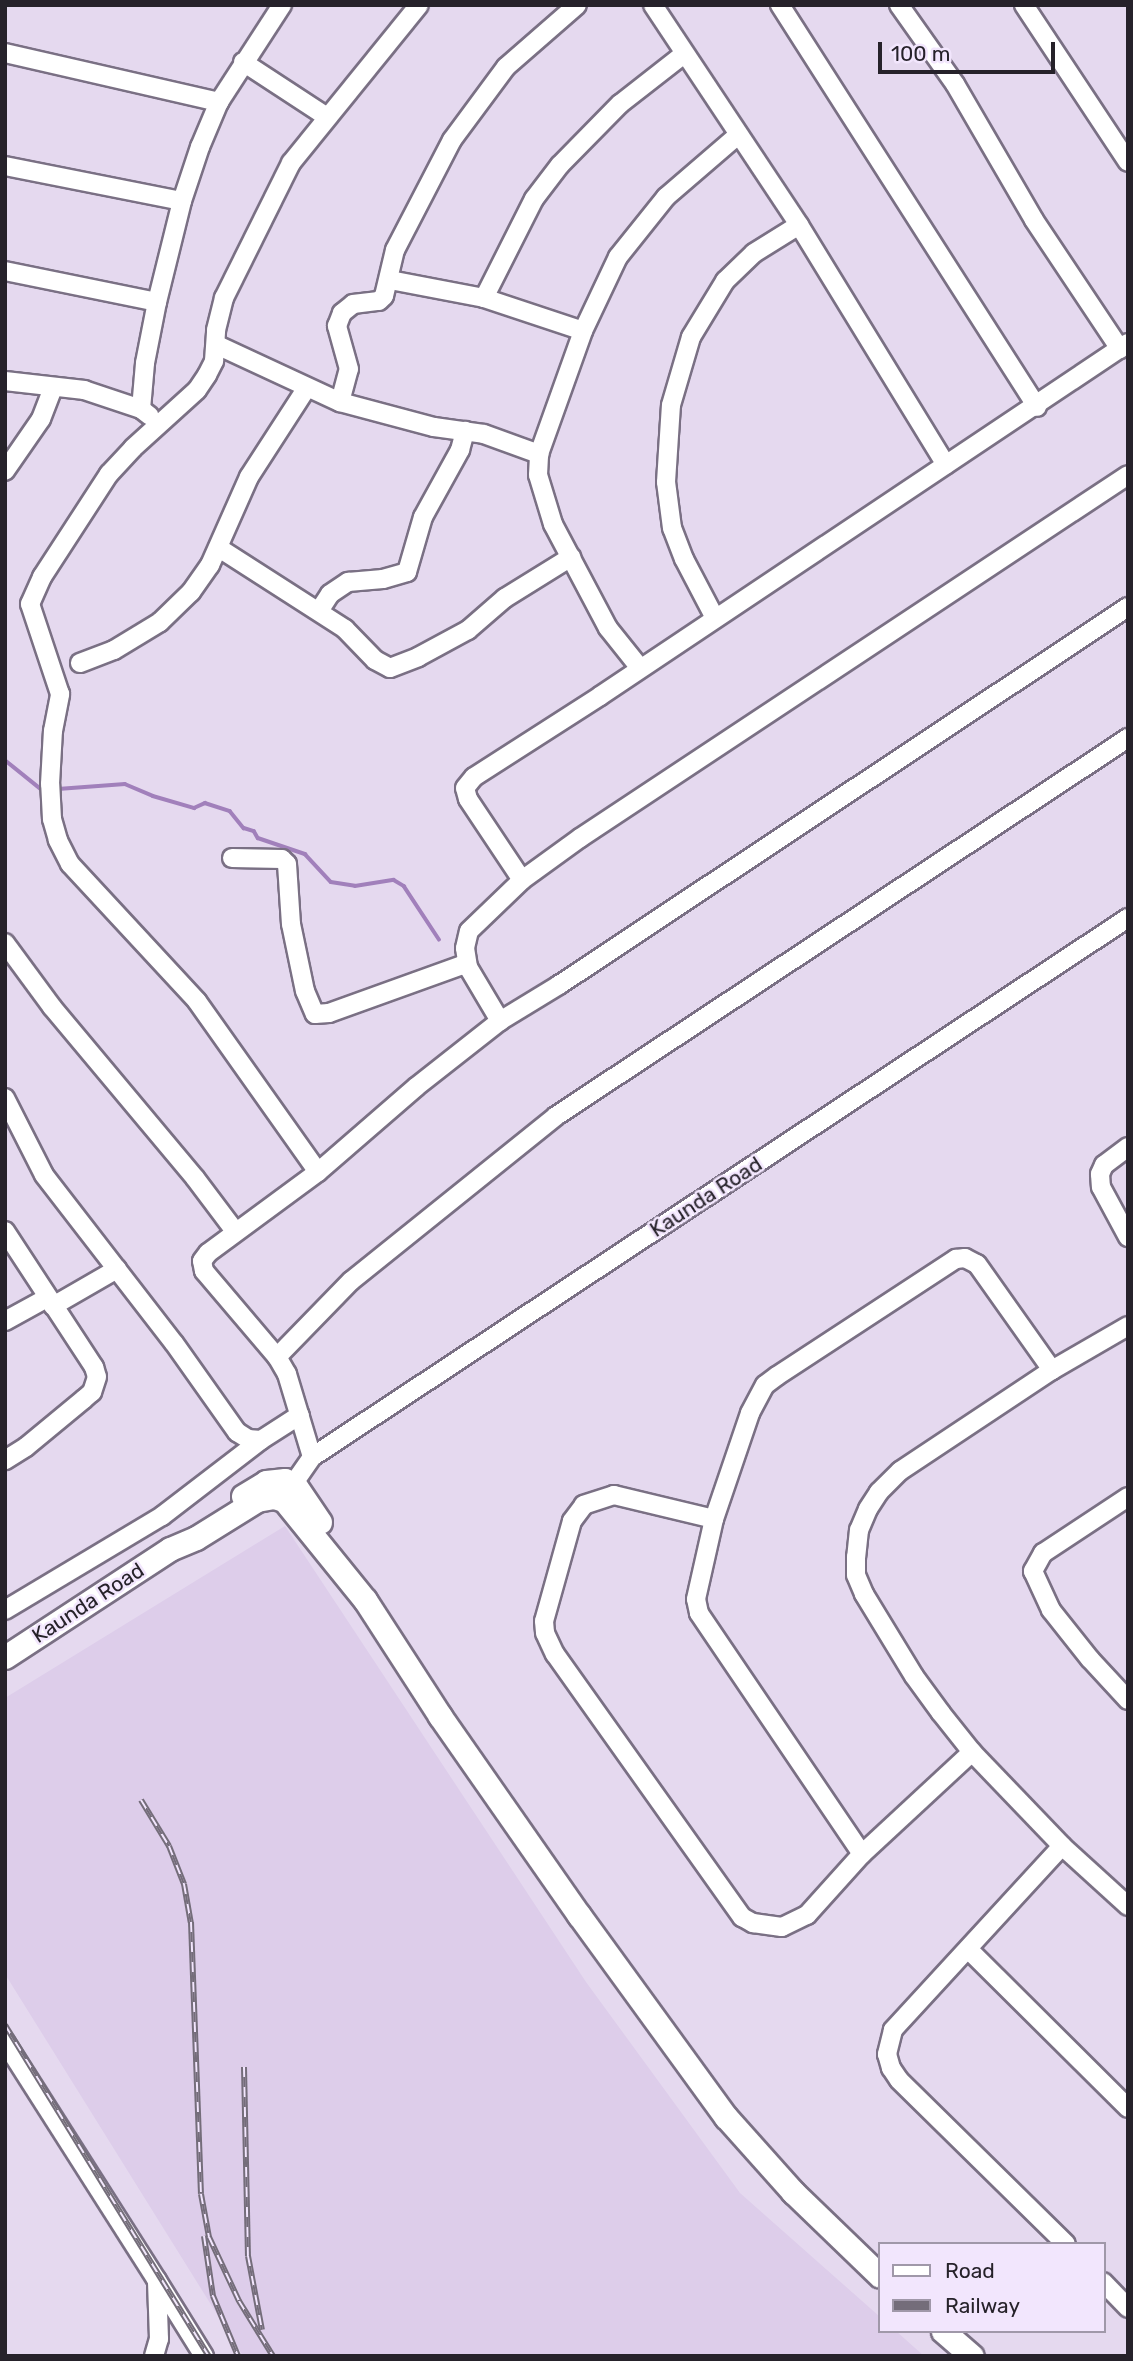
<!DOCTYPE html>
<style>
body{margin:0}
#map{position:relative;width:1133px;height:2361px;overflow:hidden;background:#e5d9ef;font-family:Rubik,sans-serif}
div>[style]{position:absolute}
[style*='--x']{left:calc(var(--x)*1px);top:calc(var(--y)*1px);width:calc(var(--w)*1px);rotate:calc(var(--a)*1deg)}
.built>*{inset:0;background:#ddcdea}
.stream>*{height:3.5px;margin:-1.75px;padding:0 1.75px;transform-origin:1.75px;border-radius:1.75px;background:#a180bb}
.roads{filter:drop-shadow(2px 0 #7a7084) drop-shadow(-2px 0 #7a7084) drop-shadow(0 2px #7a7084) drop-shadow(0 -2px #7a7084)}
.minor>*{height:18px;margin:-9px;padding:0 9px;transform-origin:9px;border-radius:9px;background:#fff}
.major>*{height:23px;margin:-11.5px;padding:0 11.5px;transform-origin:11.5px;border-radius:11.5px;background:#fff}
.rail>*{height:6px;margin-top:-3px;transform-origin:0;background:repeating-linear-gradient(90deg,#f2e6fd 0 10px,#746d7a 0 20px);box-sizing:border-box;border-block:2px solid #746d7a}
span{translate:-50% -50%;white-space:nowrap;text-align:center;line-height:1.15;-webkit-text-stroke:5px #f2e6fd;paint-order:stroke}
.street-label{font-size:21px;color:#26222a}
.frame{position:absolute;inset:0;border:7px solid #26222a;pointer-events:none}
.legend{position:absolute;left:878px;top:2242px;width:228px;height:91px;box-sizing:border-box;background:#f2e6fd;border:2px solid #a098a9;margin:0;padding:9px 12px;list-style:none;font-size:21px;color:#26222a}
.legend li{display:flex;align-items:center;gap:14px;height:35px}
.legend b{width:35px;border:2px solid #a098a9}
.scale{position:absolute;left:878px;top:42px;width:177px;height:32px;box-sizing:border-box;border:4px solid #26222a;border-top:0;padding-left:9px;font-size:21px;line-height:24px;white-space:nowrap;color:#26222a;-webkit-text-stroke:5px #f2e6fd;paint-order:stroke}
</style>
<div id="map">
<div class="built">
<div style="clip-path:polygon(285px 1526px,586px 1982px,740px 2193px,879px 2316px,879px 2331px,896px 2331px,924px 2356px,243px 2356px,5px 1974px,5px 1698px)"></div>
</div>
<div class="stream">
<div style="--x:5;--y:760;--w:46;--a:38.9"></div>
<div style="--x:58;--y:789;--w:67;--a:-4.3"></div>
<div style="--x:125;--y:784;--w:30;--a:23"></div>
<div style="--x:153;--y:796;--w:43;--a:16.3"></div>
<div style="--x:194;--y:808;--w:12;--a:-24"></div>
<div style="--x:205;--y:803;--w:26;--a:18"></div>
<div style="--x:230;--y:811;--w:22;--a:51"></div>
<div style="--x:244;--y:828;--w:10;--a:17"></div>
<div style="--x:254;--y:831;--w:8;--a:60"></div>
<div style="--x:258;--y:838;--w:50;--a:18.8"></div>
<div style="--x:305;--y:854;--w:38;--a:47"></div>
<div style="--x:331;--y:882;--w:24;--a:9"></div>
<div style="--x:355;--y:886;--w:39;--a:-9"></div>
<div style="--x:394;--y:880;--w:12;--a:31"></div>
<div style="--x:404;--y:886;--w:64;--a:56.6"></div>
</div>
<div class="roads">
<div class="minor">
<div style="--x:653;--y:5;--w:264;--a:56.4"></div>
<div style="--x:799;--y:225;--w:281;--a:58.5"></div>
<div style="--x:780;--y:5;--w:477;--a:57.4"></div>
<div style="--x:899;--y:5;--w:97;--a:54.7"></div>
<div style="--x:955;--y:84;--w:157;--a:59.8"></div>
<div style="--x:1034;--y:220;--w:155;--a:56.3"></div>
<div style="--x:1024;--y:5;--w:188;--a:56.5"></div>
<div style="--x:5;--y:53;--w:220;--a:12.9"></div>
<div style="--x:243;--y:62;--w:100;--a:33.2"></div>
<div style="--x:5;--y:166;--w:180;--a:11.2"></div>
<div style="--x:5;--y:271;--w:155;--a:11.5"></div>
<div style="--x:390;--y:280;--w:96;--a:10.8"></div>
<div style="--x:484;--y:298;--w:104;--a:18.4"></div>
<div style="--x:484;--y:298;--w:111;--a:-63.2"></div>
<div style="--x:534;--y:199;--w:43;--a:-52.6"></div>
<div style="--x:560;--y:165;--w:86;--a:-45.5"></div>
<div style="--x:620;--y:104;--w:81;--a:-38"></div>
<div style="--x:217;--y:345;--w:136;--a:24.9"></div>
<div style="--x:340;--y:402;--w:97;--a:14.9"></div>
<div style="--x:434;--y:427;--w:50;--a:8"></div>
<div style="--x:484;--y:434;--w:59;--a:20"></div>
<div style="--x:5;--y:381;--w:80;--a:6.5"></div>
<div style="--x:84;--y:390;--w:60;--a:18.4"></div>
<div style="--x:141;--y:409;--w:11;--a:38"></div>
<div style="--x:340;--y:402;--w:34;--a:-75"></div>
<div style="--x:349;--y:369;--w:45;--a:-105.6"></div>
<div style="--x:337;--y:326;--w:14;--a:-69"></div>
<div style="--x:342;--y:313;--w:14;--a:-39"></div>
<div style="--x:353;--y:304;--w:26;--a:-7"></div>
<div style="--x:379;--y:301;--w:7;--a:-45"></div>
<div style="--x:384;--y:296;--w:47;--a:-76.6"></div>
<div style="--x:395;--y:250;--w:124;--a:-62.6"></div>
<div style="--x:452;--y:140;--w:91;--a:-53.5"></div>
<div style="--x:506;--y:67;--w:94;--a:-41.1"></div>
<div style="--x:141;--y:409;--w:46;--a:-85"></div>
<div style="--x:145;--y:363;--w:62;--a:-78.9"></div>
<div style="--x:157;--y:302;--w:104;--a:-76.1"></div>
<div style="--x:182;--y:201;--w:57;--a:-71.6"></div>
<div style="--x:200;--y:147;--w:49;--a:-67.1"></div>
<div style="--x:219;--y:102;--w:116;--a:-57"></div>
<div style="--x:5;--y:471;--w:63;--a:-55.3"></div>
<div style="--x:41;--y:419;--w:33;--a:-69"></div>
<div style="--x:219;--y:548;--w:150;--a:32.7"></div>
<div style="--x:345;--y:629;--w:43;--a:45.9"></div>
<div style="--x:375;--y:660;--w:17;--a:28"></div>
<div style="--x:390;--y:668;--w:30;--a:-21"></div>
<div style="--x:418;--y:657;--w:57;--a:-28.4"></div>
<div style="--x:468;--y:630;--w:49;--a:-40.9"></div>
<div style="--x:505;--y:598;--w:78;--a:-31.8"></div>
<div style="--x:319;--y:611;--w:20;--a:-57"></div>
<div style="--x:330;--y:594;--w:22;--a:-34"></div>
<div style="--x:348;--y:582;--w:35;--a:-5"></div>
<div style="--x:383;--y:579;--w:25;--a:-16"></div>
<div style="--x:407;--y:572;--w:57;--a:-73.8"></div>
<div style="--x:423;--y:517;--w:77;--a:-61.1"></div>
<div style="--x:460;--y:450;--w:20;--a:-75"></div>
<div style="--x:715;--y:618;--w:67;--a:-117.7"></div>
<div style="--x:684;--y:559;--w:33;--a:-111"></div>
<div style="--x:672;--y:528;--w:46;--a:-97.4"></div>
<div style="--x:666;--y:482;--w:77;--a:-86.3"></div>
<div style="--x:671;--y:405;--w:71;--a:-73.6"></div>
<div style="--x:691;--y:337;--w:66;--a:-58.7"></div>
<div style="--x:725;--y:281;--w:40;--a:-44"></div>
<div style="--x:754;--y:253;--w:53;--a:-31.9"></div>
<div style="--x:80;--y:663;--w:36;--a:-21"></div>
<div style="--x:114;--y:650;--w:54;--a:-31.3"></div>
<div style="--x:160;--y:622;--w:43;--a:-44.1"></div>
<div style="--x:191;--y:592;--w:33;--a:-55"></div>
<div style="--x:210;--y:565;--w:96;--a:-66.1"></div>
<div style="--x:249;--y:477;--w:105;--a:-57.1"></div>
<div style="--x:640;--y:668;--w:51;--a:-128.7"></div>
<div style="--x:608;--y:628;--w:118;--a:-117.9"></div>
<div style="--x:553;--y:524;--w:51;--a:-107"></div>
<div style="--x:538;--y:475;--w:21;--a:-87"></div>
<div style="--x:539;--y:454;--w:131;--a:-70.3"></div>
<div style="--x:583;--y:331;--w:82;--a:-64.7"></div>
<div style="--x:618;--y:257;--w:77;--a:-51.3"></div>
<div style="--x:666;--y:197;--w:95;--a:-40.7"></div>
<div style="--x:232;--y:858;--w:50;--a:1.1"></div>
<div style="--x:282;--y:859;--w:7;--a:45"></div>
<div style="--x:287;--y:864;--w:60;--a:86.2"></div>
<div style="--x:291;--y:924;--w:68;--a:78.2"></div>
<div style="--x:305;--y:991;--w:25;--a:67"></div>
<div style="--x:315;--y:1014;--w:14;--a:-4"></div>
<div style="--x:329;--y:1013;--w:141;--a:-19.8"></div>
<div style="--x:462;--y:965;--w:6;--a:18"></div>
<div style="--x:468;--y:967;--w:63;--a:59.3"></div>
<div style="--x:522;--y:880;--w:97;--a:-123.7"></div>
<div style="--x:468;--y:799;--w:11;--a:-105"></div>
<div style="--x:465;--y:788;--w:14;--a:-51"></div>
<div style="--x:474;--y:777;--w:150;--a:-32.7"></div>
<div style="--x:600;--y:696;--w:635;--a:-33.77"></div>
<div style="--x:5;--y:943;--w:79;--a:53.7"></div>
<div style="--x:52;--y:1007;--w:223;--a:50.1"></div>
<div style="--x:195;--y:1178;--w:66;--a:53"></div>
<div style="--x:468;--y:967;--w:19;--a:-99"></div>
<div style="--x:465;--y:948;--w:17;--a:-77"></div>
<div style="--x:469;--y:931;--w:74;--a:-43.9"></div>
<div style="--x:522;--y:880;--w:72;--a:-35.9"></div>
<div style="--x:580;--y:838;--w:657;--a:-33.52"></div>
<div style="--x:5;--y:1098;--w:86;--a:63.1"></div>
<div style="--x:44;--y:1175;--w:212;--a:52.3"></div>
<div style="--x:174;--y:1343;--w:109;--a:54.7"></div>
<div style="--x:237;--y:1432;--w:13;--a:32"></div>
<div style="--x:248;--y:1439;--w:13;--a:4"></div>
<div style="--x:261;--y:1440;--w:46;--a:-32.7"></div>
<div style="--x:1128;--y:1147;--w:30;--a:143"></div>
<div style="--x:1104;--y:1165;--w:10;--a:114"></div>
<div style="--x:1100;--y:1174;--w:13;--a:86"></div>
<div style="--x:1101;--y:1187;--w:57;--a:61.6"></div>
<div style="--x:318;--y:1172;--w:209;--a:-125.3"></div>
<div style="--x:197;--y:1001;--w:187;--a:-132.8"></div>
<div style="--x:70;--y:864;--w:27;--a:-117"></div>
<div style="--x:58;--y:840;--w:22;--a:-106"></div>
<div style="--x:52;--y:819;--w:35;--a:-93"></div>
<div style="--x:50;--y:784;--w:53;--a:-86.8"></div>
<div style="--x:53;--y:731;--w:38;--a:-79"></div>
<div style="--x:60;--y:694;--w:95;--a:-108.4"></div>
<div style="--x:30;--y:604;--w:30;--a:-66"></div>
<div style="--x:42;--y:577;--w:123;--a:-57"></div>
<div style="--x:109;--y:474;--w:35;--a:-47"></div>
<div style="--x:133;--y:448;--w:86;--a:-42.2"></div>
<div style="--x:197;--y:390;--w:18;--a:-56"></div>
<div style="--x:207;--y:375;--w:16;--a:-63"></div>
<div style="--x:214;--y:361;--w:31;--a:-86"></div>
<div style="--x:216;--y:330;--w:33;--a:-76"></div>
<div style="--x:224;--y:298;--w:151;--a:-63.6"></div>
<div style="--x:291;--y:163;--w:203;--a:-51"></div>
<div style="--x:5;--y:1231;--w:163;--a:56.8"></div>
<div style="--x:94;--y:1367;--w:10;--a:73"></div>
<div style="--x:97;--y:1377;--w:16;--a:108"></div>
<div style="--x:92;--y:1392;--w:11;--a:139"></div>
<div style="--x:84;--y:1399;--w:75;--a:140.4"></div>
<div style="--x:26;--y:1447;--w:25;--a:148"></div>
<div style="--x:53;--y:1306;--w:74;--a:-30"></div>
<div style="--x:5;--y:1321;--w:48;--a:-28.7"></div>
<div style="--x:1128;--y:1326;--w:88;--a:149.9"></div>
<div style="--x:1052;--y:1370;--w:182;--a:146.4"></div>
<div style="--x:900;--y:1471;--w:30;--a:135"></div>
<div style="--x:879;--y:1492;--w:20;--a:123"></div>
<div style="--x:868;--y:1509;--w:23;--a:113"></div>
<div style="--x:859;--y:1530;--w:27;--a:96"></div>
<div style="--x:856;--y:1557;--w:18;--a:90"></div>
<div style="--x:856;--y:1575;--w:21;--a:67"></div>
<div style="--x:864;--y:1594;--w:96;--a:58.6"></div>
<div style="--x:914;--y:1676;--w:46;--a:53.9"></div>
<div style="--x:941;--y:1713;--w:50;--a:51.5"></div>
<div style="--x:972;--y:1752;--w:130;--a:46.2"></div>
<div style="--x:1062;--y:1846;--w:89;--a:42.3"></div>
<div style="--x:277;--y:1357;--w:106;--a:-45.8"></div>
<div style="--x:351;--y:1281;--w:263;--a:-38.8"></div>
<div style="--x:556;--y:1116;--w:686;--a:-33.46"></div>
<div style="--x:312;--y:1457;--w:87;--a:-106.8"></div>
<div style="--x:287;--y:1374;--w:20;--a:-120"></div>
<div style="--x:277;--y:1357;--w:113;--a:-130.3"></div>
<div style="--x:204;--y:1271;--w:10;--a:-101"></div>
<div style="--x:202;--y:1261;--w:10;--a:-53"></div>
<div style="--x:208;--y:1253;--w:137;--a:-36.4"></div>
<div style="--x:318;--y:1172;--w:130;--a:-40.9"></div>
<div style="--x:416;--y:1087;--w:107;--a:-38.2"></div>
<div style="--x:500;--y:1021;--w:69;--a:-31.4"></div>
<div style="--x:559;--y:985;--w:683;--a:-33.6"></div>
<div style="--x:287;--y:1493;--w:44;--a:-55.2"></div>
<div style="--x:312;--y:1457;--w:978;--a:-33.45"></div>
<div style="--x:1128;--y:1497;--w:102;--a:146.6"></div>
<div style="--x:1043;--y:1553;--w:21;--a:119"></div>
<div style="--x:1033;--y:1571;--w:43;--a:65.2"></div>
<div style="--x:1051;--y:1610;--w:63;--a:51.5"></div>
<div style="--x:1090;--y:1659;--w:56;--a:47.2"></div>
<div style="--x:714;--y:1519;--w:103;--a:-166.5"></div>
<div style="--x:614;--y:1495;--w:32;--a:162"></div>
<div style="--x:584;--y:1505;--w:20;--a:127"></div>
<div style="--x:572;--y:1521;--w:104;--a:105.6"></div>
<div style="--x:544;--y:1621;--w:12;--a:85"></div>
<div style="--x:545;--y:1633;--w:23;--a:65"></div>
<div style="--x:555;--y:1654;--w:323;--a:54.6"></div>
<div style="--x:742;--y:1917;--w:13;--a:29"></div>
<div style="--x:753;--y:1923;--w:29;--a:8"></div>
<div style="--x:782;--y:1927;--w:28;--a:-26"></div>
<div style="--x:807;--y:1915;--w:82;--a:-48"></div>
<div style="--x:862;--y:1854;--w:150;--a:-42.8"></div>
<div style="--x:5;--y:1610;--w:183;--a:-30.9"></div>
<div style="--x:162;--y:1516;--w:125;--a:-37.5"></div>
<div style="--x:1062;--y:1846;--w:250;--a:132.6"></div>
<div style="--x:893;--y:2030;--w:25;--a:104"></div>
<div style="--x:887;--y:2054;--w:15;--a:74"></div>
<div style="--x:891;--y:2068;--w:14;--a:56"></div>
<div style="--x:899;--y:2080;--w:234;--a:44.5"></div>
<div style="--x:862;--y:1854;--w:291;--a:-124.1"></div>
<div style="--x:699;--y:1613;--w:14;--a:-102"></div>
<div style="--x:696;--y:1599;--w:82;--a:-77.3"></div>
<div style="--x:714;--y:1519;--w:112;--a:-71.2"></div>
<div style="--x:750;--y:1413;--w:32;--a:-62"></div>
<div style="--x:765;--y:1385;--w:15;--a:-37"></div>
<div style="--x:777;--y:1376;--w:214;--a:-33.2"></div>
<div style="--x:956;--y:1259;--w:9;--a:-6"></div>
<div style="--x:965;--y:1258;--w:13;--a:27"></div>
<div style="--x:977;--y:1264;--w:130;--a:54.7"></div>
<div style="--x:969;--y:1950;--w:224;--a:44.8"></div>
<div style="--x:5;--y:2042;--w:283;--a:57.5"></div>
<div style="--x:156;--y:2279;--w:91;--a:58.1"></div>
<div style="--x:1103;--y:2282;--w:36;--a:46"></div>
<div style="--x:154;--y:2356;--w:18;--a:-74"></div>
<div style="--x:159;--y:2339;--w:56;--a:-92"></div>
</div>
<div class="major">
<div style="--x:243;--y:1496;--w:27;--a:-31"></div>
<div style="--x:266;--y:1482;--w:19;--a:-6"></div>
<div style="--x:285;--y:1480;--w:14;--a:34"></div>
<div style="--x:297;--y:1488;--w:41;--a:55.9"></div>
<div style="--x:5;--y:1657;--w:197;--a:-33.2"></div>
<div style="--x:170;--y:1549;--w:28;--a:-23"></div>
<div style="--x:196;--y:1538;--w:72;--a:-31.9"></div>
<div style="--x:257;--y:1500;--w:17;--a:-10"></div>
<div style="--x:274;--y:1497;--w:10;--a:17"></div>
<div style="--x:284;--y:1500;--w:129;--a:51"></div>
<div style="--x:365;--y:1600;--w:138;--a:57.1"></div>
<div style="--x:440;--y:1716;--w:243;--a:55.1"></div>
<div style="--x:579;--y:1915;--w:250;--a:54"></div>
<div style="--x:726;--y:2117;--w:101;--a:48.2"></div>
<div style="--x:793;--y:2192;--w:120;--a:44"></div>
<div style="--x:943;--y:2331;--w:38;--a:41"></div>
</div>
</div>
<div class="rail">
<div style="--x:141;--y:1800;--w:54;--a:58.7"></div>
<div style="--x:169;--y:1846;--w:41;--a:68.5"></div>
<div style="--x:184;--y:1884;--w:39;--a:80"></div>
<div style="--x:191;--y:1922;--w:272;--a:87.9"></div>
<div style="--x:201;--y:2194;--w:44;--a:79.5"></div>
<div style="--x:209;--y:2237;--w:71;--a:64.9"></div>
<div style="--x:239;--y:2301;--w:65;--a:58.3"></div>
<div style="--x:5;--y:2025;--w:389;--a:58.4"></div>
<div style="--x:244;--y:2067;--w:189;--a:88.8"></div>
<div style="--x:248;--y:2256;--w:75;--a:79.3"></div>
<div style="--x:204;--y:2236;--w:61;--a:81.5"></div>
<div style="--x:213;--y:2296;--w:65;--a:67.4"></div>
</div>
<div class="street-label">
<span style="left:706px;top:1197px;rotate:-33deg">Kaunda Road</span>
<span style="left:88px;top:1603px;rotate:-33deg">Kaunda Road</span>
</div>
<div class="frame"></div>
<ul class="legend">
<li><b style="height:9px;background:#fff"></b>Road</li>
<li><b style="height:9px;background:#746d7a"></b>Railway</li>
</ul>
<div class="scale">100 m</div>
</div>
